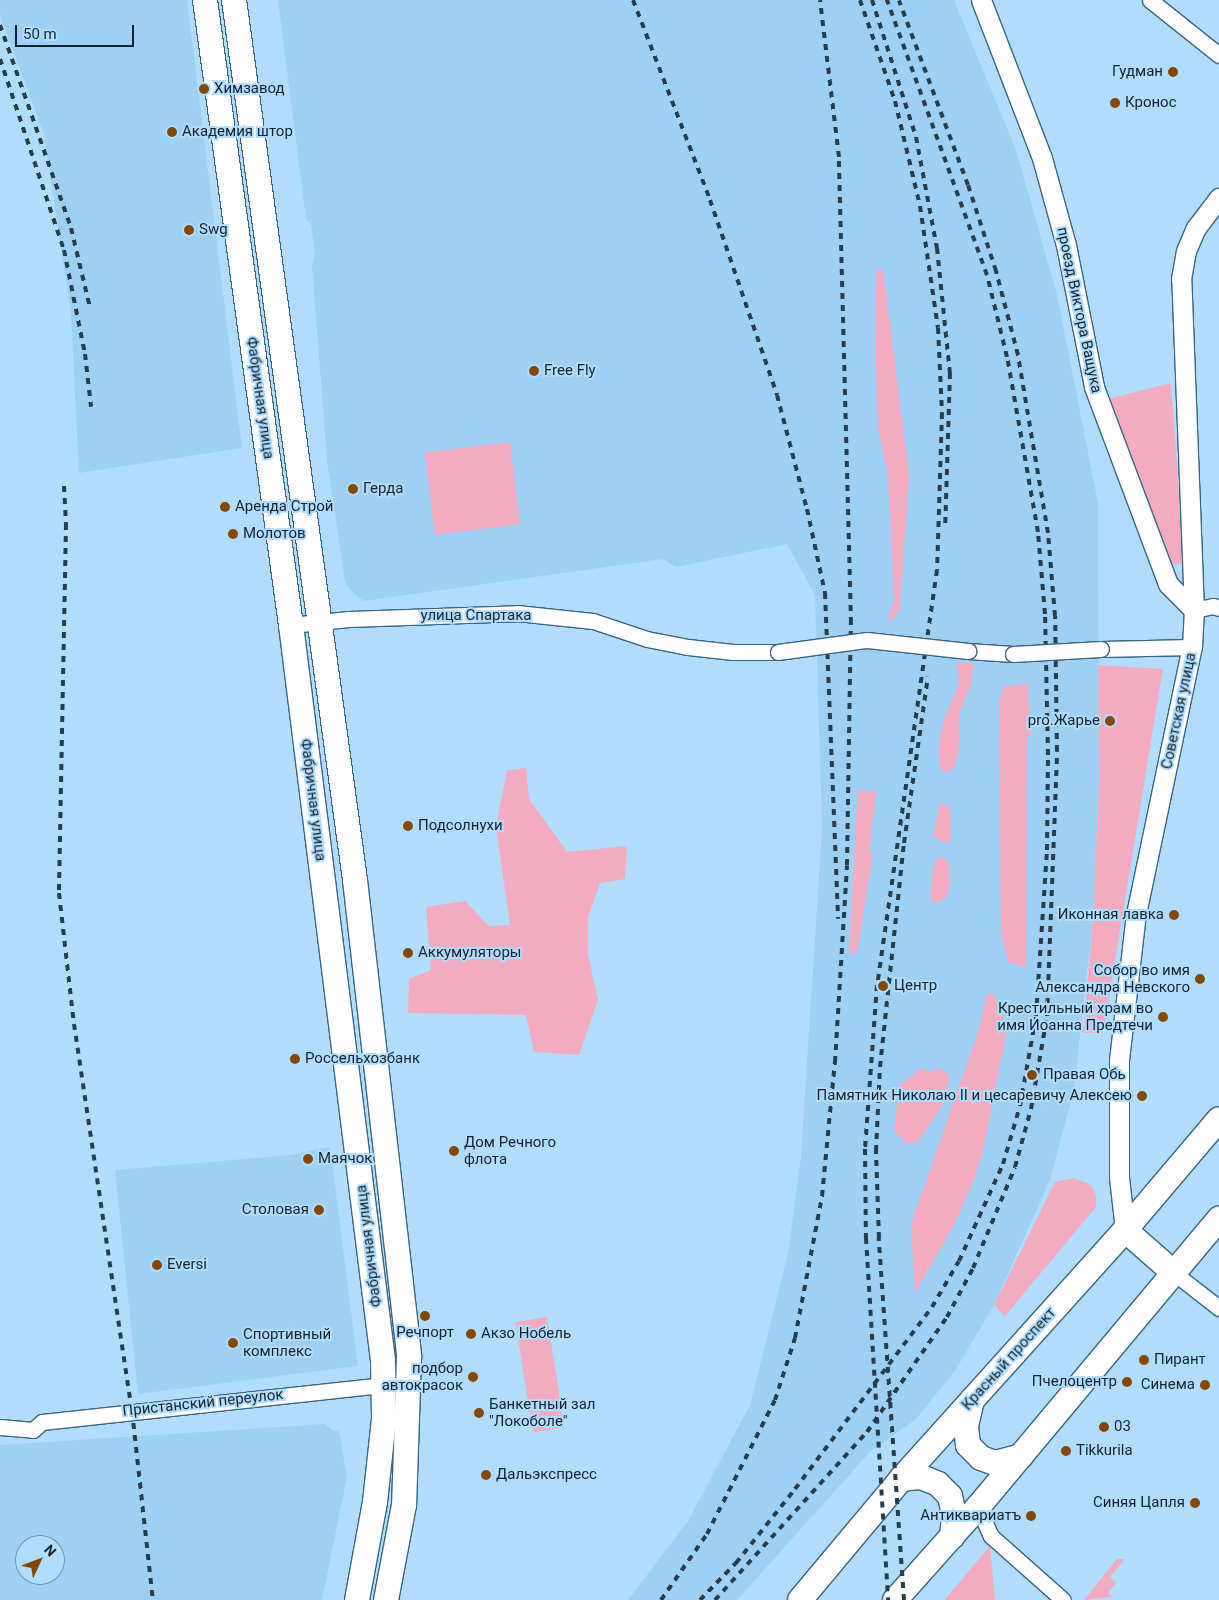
<!DOCTYPE html>
<meta charset="utf-8">
<style>
body{margin:0}
#map{position:relative;width:1219px;height:1600px;overflow:hidden;background:#b0ddfd;font-family:Roboto,sans-serif}
div>[style]{position:absolute}
[style*='--x']{left:calc(var(--x)*1px);top:calc(var(--y)*1px);width:calc(var(--w)*1px);rotate:calc(var(--a)*1deg)}
.built>*{inset:0;background:#9dd0f3}
.green>*{inset:0;background:#f3abc2;transform-origin:0 0}
.roads{filter:drop-shadow(1px 0 #3a637e) drop-shadow(-1px 0 #3a637e) drop-shadow(0 1px #3a637e) drop-shadow(0 -1px #3a637e)}
.minor>*{height:15px;margin:-7.5px;padding:0 7.5px;transform-origin:7.5px;border-radius:7.5px;background:#fff}
.tertiary>*{height:19px;margin:-9.5px;padding:0 9.5px;transform-origin:9.5px;border-radius:9.5px;background:#fff}
.primary>*{height:24px;margin:-12px;padding:0 12px;transform-origin:12px;border-radius:12px;background:#fff}
.rail>*{height:4px;margin-top:-2px;transform-origin:0;background:repeating-linear-gradient(90deg,#283d4c 0 6px,transparent 0 12px)}
.bridges{filter:drop-shadow(1px 0 #3a637e) drop-shadow(-1px 0 #3a637e) drop-shadow(0 1px #3a637e) drop-shadow(0 -1px #3a637e)}
.minor-bridge>*{height:15px;margin:-7.5px;padding:0 7.5px;transform-origin:7.5px;border-radius:7.5px;background:#fff}
.dots>*{width:14px;height:14px;translate:-50% -50%;box-sizing:border-box;border:2px solid #b0ddfd;border-radius:50%}
span{translate:-50% -50%;white-space:nowrap;text-align:center;line-height:1.15;-webkit-text-stroke:4px #b0ddfd;paint-order:stroke}
.poi-label{font-size:15px;color:#11222e}
.right{translate:-100% -50%;text-align:right}
.left{translate:0 -50%;text-align:left}
.street-label{font-size:15px;color:#11222e}
.north{position:absolute;left:15px;top:1535px;width:50px;height:50px;box-sizing:border-box;background:#b0ddfd;border:1px solid #7092aa;border-radius:50%;rotate:47deg;font-size:14px;font-weight:700;line-height:20px;text-align:center;color:#11222e}
.north::after{content:'';display:block;margin:auto;width:18px;height:22px;background:#844705;clip-path:polygon(50% 0,100% 100%,50% 72%,0 100%)}
.scale{position:absolute;left:15px;top:25px;width:119px;height:22px;box-sizing:border-box;border:2px solid #11222e;border-top:0;padding-left:6px;font-size:15px;line-height:18px;white-space:nowrap;color:#11222e;-webkit-text-stroke:4px #b0ddfd;paint-order:stroke}
</style>
<div id="map">
<div class="built">
<div style="clip-path:polygon(0 0,187px 0,242px 448px,79px 473px,71px 313px,44px 134px,0 15px)"></div>
<div style="clip-path:polygon(278px 0,954px 0,1016px 150px,1057px 295px,1098px 503px,1099px 779px,1093px 918px,1074px 1090px,1050px 1180px,994px 1305px,955px 1371px,916px 1419px,870px 1452px,737px 1600px,628px 1600px,688px 1521px,750px 1405px,788px 1253px,801px 1157px,822px 828px,815px 595px,787px 544px,676px 567px,663px 559px,364px 601px,353px 593px,345px 582px,327px 460px,312px 266px,315px 255px,311px 225px,306px 219px)"></div>
<div style="clip-path:polygon(330px 1147px,358px 1366px,138px 1394px,115px 1170px,291px 1155px)"></div>
<div style="clip-path:polygon(evenodd,325px 1424px,333px 1431px,339px 1430px,347px 1477px,322px 1600px,0 1600px,0 1445px,325px 1424px,25px 1545px,55px 1545px,55px 1575px,25px 1575px,25px 1545px)"></div>
</div>
<div class="green">
<div style="clip-path:polygon(883px 269px,909px 475px,900px 609px,891px 622px,888px 618px,894px 600px,888px 476px,878px 429px,875px 358px,876px 270px)"></div>
<div style="clip-path:polygon(1171px 383px,1184px 563px,1171px 565px,1108px 399px)"></div>
<div style="left:510px;top:442px;width:83px;height:86px;rotate:83deg"></div>
<div style="clip-path:polygon(969px 662px,974px 666px,970px 687px,959px 713px,960px 741px,955px 767px,946px 773px,940px 769px,938px 749px,943px 722px,959px 683px,957px 664px)"></div>
<div style="clip-path:polygon(1098px 665px,1163px 669px,1103px 1033px,1083px 1033px,1093px 918px,1099px 779px)"></div>
<div style="clip-path:polygon(1028px 684px,1031px 736px,1027px 737px,1026px 967px,1008px 962px,1001px 934px,999px 700px,1004px 686px)"></div>
<div style="clip-path:polygon(526px 768px,529px 799px,567px 852px,627px 846px,625px 879px,600px 883px,588px 917px,588px 954px,598px 1000px,579px 1055px,534px 1052px,526px 1015px,408px 1013px,409px 979px,431px 970px,426px 907px,465px 901px,489px 926px,510px 925px,496px 827px,507px 770px)"></div>
<div style="clip-path:polygon(858px 790px,876px 792px,869px 852px,873px 852px,857px 953px,852px 954px,849px 950px)"></div>
<div style="clip-path:polygon(940px 803px,950px 807px,951px 837px,948px 844px,933px 837px)"></div>
<div style="clip-path:polygon(943px 856px,949px 864px,950px 886px,947px 897px,935px 904px,930px 899px,933px 870px,936px 859px)"></div>
<div style="clip-path:polygon(992px 993px,1001px 1007px,1007px 1029px,983px 1151px,975px 1177px,954px 1225px,915px 1293px,911px 1224px,979px 1029px,987px 994px)"></div>
<div style="clip-path:polygon(922px 1068px,930px 1072px,938px 1068px,946px 1072px,950px 1078px,941px 1108px,917px 1143px,905px 1143px,894px 1130px,899px 1086px)"></div>
<div style="clip-path:polygon(1074px 1178px,1091px 1185px,1096px 1195px,1096px 1207px,1005px 1316px,994px 1305px,1055px 1182px)"></div>
<div style="left:547px;top:1317px;width:112px;height:32px;rotate:81deg"></div>
<div style="clip-path:polygon(990px 1546px,995px 1600px,945px 1600px,945px 1599px)"></div>
<div style="clip-path:polygon(1117px 1559px,1125px 1559px,1110px 1577px,1116px 1583px,1108px 1593px,1113px 1597px,1084px 1600px)"></div>
</div>
<div class="roads">
<div class="minor">
<div style="--x:1150;--y:0;--w:88;--a:38.6"></div>
<div style="--x:1194;--y:610;--w:19;--a:-12"></div>
<div style="--x:1213;--y:606;--w:6;--a:18"></div>
<div style="--x:291;--y:625;--w:58;--a:-5.9"></div>
<div style="--x:349;--y:619;--w:168;--a:-2"></div>
<div style="--x:517;--y:613;--w:76;--a:6"></div>
<div style="--x:593;--y:621;--w:57;--a:18.4"></div>
<div style="--x:647;--y:639;--w:42;--a:11"></div>
<div style="--x:688;--y:647;--w:45;--a:6.3"></div>
<div style="--x:733;--y:652;--w:45;--a:0"></div>
<div style="--x:1101;--y:649;--w:91;--a:-1.3"></div>
<div style="--x:968;--y:651;--w:45;--a:3.8"></div>
<div style="--x:1174;--y:1273;--w:57;--a:37.9"></div>
<div style="--x:0;--y:1427;--w:33;--a:5"></div>
<div style="--x:33;--y:1430;--w:12;--a:-42"></div>
<div style="--x:42;--y:1422;--w:351;--a:-6.2"></div>
<div style="--x:978;--y:1507;--w:32;--a:66"></div>
<div style="--x:991;--y:1536;--w:96;--a:41.6"></div>
</div>
<div class="tertiary">
<div style="--x:981;--y:0;--w:169;--a:68.9"></div>
<div style="--x:1042;--y:158;--w:90;--a:74.6"></div>
<div style="--x:1066;--y:245;--w:145;--a:78.8"></div>
<div style="--x:1094;--y:387;--w:210;--a:69.4"></div>
<div style="--x:1168;--y:584;--w:37;--a:45"></div>
<div style="--x:1125;--y:1230;--w:53;--a:-96.5"></div>
<div style="--x:1119;--y:1177;--w:117;--a:-90"></div>
<div style="--x:1119;--y:1060;--w:147;--a:-83.4"></div>
<div style="--x:1136;--y:914;--w:273;--a:-78.2"></div>
<div style="--x:1192;--y:647;--w:37;--a:-87"></div>
<div style="--x:1194;--y:610;--w:331;--a:-92.2"></div>
<div style="--x:1181;--y:279;--w:28;--a:-80"></div>
<div style="--x:1186;--y:251;--w:25;--a:-67"></div>
<div style="--x:1196;--y:228;--w:38;--a:-53"></div>
</div>
<div class="primary">
<div style="--x:205;--y:0;--w:631;--a:82.17"></div>
<div style="--x:291;--y:625;--w:741;--a:82.87"></div>
<div style="--x:383;--y:1360;--w:59;--a:89"></div>
<div style="--x:384;--y:1419;--w:83;--a:96.2"></div>
<div style="--x:375;--y:1502;--w:100;--a:100.4"></div>
<div style="--x:234;--y:0;--w:888;--a:82.17"></div>
<div style="--x:355;--y:880;--w:480;--a:83.5"></div>
<div style="--x:409;--y:1357;--w:148;--a:91.9"></div>
<div style="--x:404;--y:1505;--w:97;--a:100.7"></div>
<div style="--x:1125;--y:1230;--w:65;--a:41.3"></div>
<div style="--x:972;--y:1400;--w:27;--a:103"></div>
<div style="--x:966;--y:1426;--w:19;--a:84"></div>
<div style="--x:968;--y:1445;--w:18;--a:45"></div>
<div style="--x:981;--y:1458;--w:15;--a:20"></div>
<div style="--x:995;--y:1463;--w:27;--a:-15"></div>
<div style="--x:901;--y:1479;--w:20;--a:-6"></div>
<div style="--x:921;--y:1477;--w:18;--a:22"></div>
<div style="--x:938;--y:1484;--w:17;--a:45"></div>
<div style="--x:950;--y:1496;--w:19;--a:78"></div>
<div style="--x:954;--y:1515;--w:22;--a:95"></div>
<div style="--x:800;--y:1600;--w:158;--a:-50.1"></div>
<div style="--x:901;--y:1479;--w:335;--a:-48"></div>
<div style="--x:1125;--y:1230;--w:145;--a:-49.7"></div>
<div style="--x:895;--y:1600;--w:125;--a:-48.3"></div>
<div style="--x:978;--y:1507;--w:376;--a:-50.1"></div>
</div>
</div>
<div class="rail">
<div style="--x:633;--y:0;--w:214;--a:68.9"></div>
<div style="--x:710;--y:200;--w:206;--a:71"></div>
<div style="--x:777;--y:395;--w:118;--a:75.3"></div>
<div style="--x:807;--y:509;--w:86;--a:77.9"></div>
<div style="--x:825;--y:593;--w:326;--a:87.7"></div>
<div style="--x:860;--y:0;--w:107;--a:70.9"></div>
<div style="--x:895;--y:101;--w:108;--a:76.6"></div>
<div style="--x:920;--y:206;--w:123;--a:81.6"></div>
<div style="--x:938;--y:328;--w:85;--a:87.3"></div>
<div style="--x:942;--y:413;--w:157;--a:91.8"></div>
<div style="--x:937;--y:570;--w:419;--a:98.2"></div>
<div style="--x:877;--y:985;--w:164;--a:94.2"></div>
<div style="--x:865;--y:1149;--w:89;--a:89.4"></div>
<div style="--x:866;--y:1238;--w:363;--a:86.5"></div>
<div style="--x:872;--y:0;--w:144;--a:72.2"></div>
<div style="--x:916;--y:137;--w:113;--a:79.3"></div>
<div style="--x:937;--y:248;--w:126;--a:84.1"></div>
<div style="--x:950;--y:373;--w:155;--a:91.8"></div>
<div style="--x:0;--y:25;--w:215;--a:70.7"></div>
<div style="--x:71;--y:228;--w:82;--a:76.6"></div>
<div style="--x:0;--y:59;--w:201;--a:71.5"></div>
<div style="--x:64;--y:250;--w:106;--a:78.6"></div>
<div style="--x:85;--y:354;--w:53;--a:83.5"></div>
<div style="--x:64;--y:486;--w:38;--a:87"></div>
<div style="--x:66;--y:524;--w:369;--a:91.1"></div>
<div style="--x:59;--y:893;--w:132;--a:83.5"></div>
<div style="--x:74;--y:1024;--w:391;--a:81.5"></div>
<div style="--x:132;--y:1411;--w:190;--a:83.7"></div>
<div style="--x:661;--y:1600;--w:80;--a:-55.1"></div>
<div style="--x:707;--y:1534;--w:150;--a:-63.1"></div>
<div style="--x:775;--y:1400;--w:65;--a:-72.1"></div>
<div style="--x:795;--y:1338;--w:145;--a:-79.2"></div>
<div style="--x:822;--y:1196;--w:135;--a:-84.5"></div>
<div style="--x:835;--y:1062;--w:197;--a:-86.5"></div>
<div style="--x:847;--y:865;--w:242;--a:-89.1"></div>
<div style="--x:851;--y:623;--w:466;--a:-91.5"></div>
<div style="--x:839;--y:157;--w:158;--a:-96.9"></div>
<div style="--x:700;--y:1600;--w:52;--a:-45.8"></div>
<div style="--x:736;--y:1563;--w:95;--a:-51.4"></div>
<div style="--x:795;--y:1489;--w:228;--a:-53"></div>
<div style="--x:932;--y:1307;--w:53;--a:-59.6"></div>
<div style="--x:959;--y:1261;--w:107;--a:-65.6"></div>
<div style="--x:1003;--y:1164;--w:60;--a:-73.7"></div>
<div style="--x:1020;--y:1106;--w:91;--a:-79.9"></div>
<div style="--x:1036;--y:1016;--w:166;--a:-86.2"></div>
<div style="--x:1047;--y:850;--w:95;--a:-89.4"></div>
<div style="--x:1048;--y:755;--w:141;--a:-91.2"></div>
<div style="--x:1045;--y:614;--w:82;--a:-94.9"></div>
<div style="--x:1038;--y:532;--w:178;--a:-100"></div>
<div style="--x:1007;--y:357;--w:84;--a:-103.7"></div>
<div style="--x:987;--y:275;--w:293;--a:-110"></div>
<div style="--x:715;--y:1600;--w:227;--a:-47.9"></div>
<div style="--x:867;--y:1432;--w:140;--a:-55.2"></div>
<div style="--x:947;--y:1317;--w:55;--a:-62"></div>
<div style="--x:973;--y:1268;--w:109;--a:-67.4"></div>
<div style="--x:1015;--y:1167;--w:60;--a:-74.6"></div>
<div style="--x:1031;--y:1109;--w:94;--a:-80.2"></div>
<div style="--x:1047;--y:1016;--w:265;--a:-87.8"></div>
<div style="--x:1057;--y:751;--w:135;--a:-90.8"></div>
<div style="--x:1055;--y:616;--w:83;--a:-94.8"></div>
<div style="--x:1048;--y:533;--w:181;--a:-99.6"></div>
<div style="--x:1018;--y:355;--w:87;--a:-104.7"></div>
<div style="--x:996;--y:271;--w:90;--a:-108"></div>
<div style="--x:968;--y:185;--w:197;--a:-110.5"></div>
<div style="--x:904;--y:1600;--w:363;--a:-94"></div>
<div style="--x:879;--y:1238;--w:87;--a:-92"></div>
<div style="--x:876;--y:1151;--w:84;--a:-87.3"></div>
<div style="--x:880;--y:1067;--w:225;--a:-83.9"></div>
<div style="--x:904;--y:843;--w:168;--a:-81.8"></div>
</div>
<div class="bridges">
<div class="minor-bridge">
<div style="--x:778;--y:652;--w:90;--a:-7.7"></div>
<div style="--x:867;--y:640;--w:102;--a:6.2"></div>
<div style="--x:1013;--y:654;--w:88;--a:-3.3"></div>
</div>
</div>
<div class="dots">
<div style="left:1173px;top:72px;background:#844705"></div>
<div style="left:204px;top:89px;background:#844705"></div>
<div style="left:1115px;top:103px;background:#844705"></div>
<div style="left:172px;top:132px;background:#844705"></div>
<div style="left:189px;top:230px;background:#844705"></div>
<div style="left:534px;top:371px;background:#844705"></div>
<div style="left:353px;top:489px;background:#844705"></div>
<div style="left:225px;top:507px;background:#844705"></div>
<div style="left:233px;top:534px;background:#844705"></div>
<div style="left:1110px;top:721px;background:#844705"></div>
<div style="left:408px;top:826px;background:#844705"></div>
<div style="left:1174px;top:915px;background:#844705"></div>
<div style="left:408px;top:953px;background:#844705"></div>
<div style="left:1200px;top:979px;background:#844705"></div>
<div style="left:883px;top:986px;background:#844705"></div>
<div style="left:1163px;top:1017px;background:#844705"></div>
<div style="left:295px;top:1059px;background:#844705"></div>
<div style="left:1032px;top:1075px;background:#844705"></div>
<div style="left:1142px;top:1096px;background:#844705"></div>
<div style="left:454px;top:1151px;background:#844705"></div>
<div style="left:308px;top:1159px;background:#844705"></div>
<div style="left:319px;top:1210px;background:#844705"></div>
<div style="left:157px;top:1265px;background:#844705"></div>
<div style="left:425px;top:1316px;background:#844705"></div>
<div style="left:471px;top:1334px;background:#844705"></div>
<div style="left:233px;top:1343px;background:#844705"></div>
<div style="left:1144px;top:1360px;background:#844705"></div>
<div style="left:473px;top:1377px;background:#844705"></div>
<div style="left:1127px;top:1382px;background:#844705"></div>
<div style="left:1205px;top:1385px;background:#844705"></div>
<div style="left:479px;top:1413px;background:#844705"></div>
<div style="left:1104px;top:1427px;background:#844705"></div>
<div style="left:1066px;top:1451px;background:#844705"></div>
<div style="left:486px;top:1475px;background:#844705"></div>
<div style="left:1195px;top:1503px;background:#844705"></div>
<div style="left:1031px;top:1516px;background:#844705"></div>
</div>
<div class="poi-label">
<span class="right" style="left:1163px;top:72px">Гудман</span>
<span class="left" style="left:214px;top:89px">Химзавод</span>
<span class="left" style="left:1125px;top:103px">Кронос</span>
<span class="left" style="left:182px;top:132px">Академия штор</span>
<span class="left" style="left:199px;top:230px">Swg</span>
<span class="left" style="left:544px;top:371px">Free Fly</span>
<span class="left" style="left:363px;top:489px">Герда</span>
<span class="left" style="left:235px;top:507px">Аренда Строй</span>
<span class="left" style="left:243px;top:534px">Молотов</span>
<span class="right" style="left:1100px;top:721px">pro.Жарье</span>
<span class="left" style="left:418px;top:826px">Подсолнухи</span>
<span class="right" style="left:1164px;top:915px">Иконная лавка</span>
<span class="left" style="left:418px;top:953px">Аккумуляторы</span>
<span class="right" style="left:1190px;top:979px">Собор во имя<br>Александра Невского</span>
<span class="left" style="left:894px;top:986px">Центр</span>
<span class="right" style="left:1153px;top:1017px">Крестильный храм во<br>имя Иоанна Предтечи</span>
<span class="left" style="left:305px;top:1059px">Россельхозбанк</span>
<span class="left" style="left:1043px;top:1075px">Правая Обь</span>
<span class="right" style="left:1132px;top:1096px">Памятник Николаю II и цесаревичу Алексею</span>
<span class="left" style="left:464px;top:1151px">Дом Речного<br>флота</span>
<span class="left" style="left:318px;top:1159px">Маячок</span>
<span class="right" style="left:309px;top:1210px">Столовая</span>
<span class="left" style="left:167px;top:1265px">Eversi</span>
<span style="left:425px;top:1333px">Речпорт</span>
<span class="left" style="left:243px;top:1343px">Спортивный<br>комплекс</span>
<span class="left" style="left:481px;top:1334px">Акзо Нобель</span>
<span class="left" style="left:1154px;top:1360px">Пирант</span>
<span class="right" style="left:463px;top:1377px">подбор<br>автокрасок</span>
<span class="right" style="left:1117px;top:1382px">Пчелоцентр</span>
<span class="right" style="left:1195px;top:1385px">Синема</span>
<span class="left" style="left:489px;top:1413px">Банкетный зал<br>"Локоболе"</span>
<span class="left" style="left:1114px;top:1427px">03</span>
<span class="left" style="left:1076px;top:1451px">Tikkurila</span>
<span class="left" style="left:496px;top:1475px">Дальэкспресс</span>
<span class="right" style="left:1185px;top:1503px">Синяя Цапля</span>
<span class="right" style="left:1021px;top:1516px">Антиквариатъ</span>
</div>
<div class="street-label">
<span style="left:1079px;top:310px;rotate:78deg">проезд Виктора Ващука</span>
<span style="left:260px;top:398px;rotate:82deg">Фабричная улица</span>
<span style="left:476px;top:616px">улица Спартака</span>
<span style="left:1179px;top:711px;rotate:-78deg">Советская улица</span>
<span style="left:313px;top:800px;rotate:83deg">Фабричная улица</span>
<span style="left:369px;top:1246px;rotate:-97deg">Фабричная улица</span>
<span style="left:1009px;top:1359px;rotate:-48deg">Красный проспект</span>
<span style="left:203px;top:1403px;rotate:-6deg">Пристанский переулок</span>
</div>
<div class="north">N</div>
<div class="scale">50 m</div>
</div>
